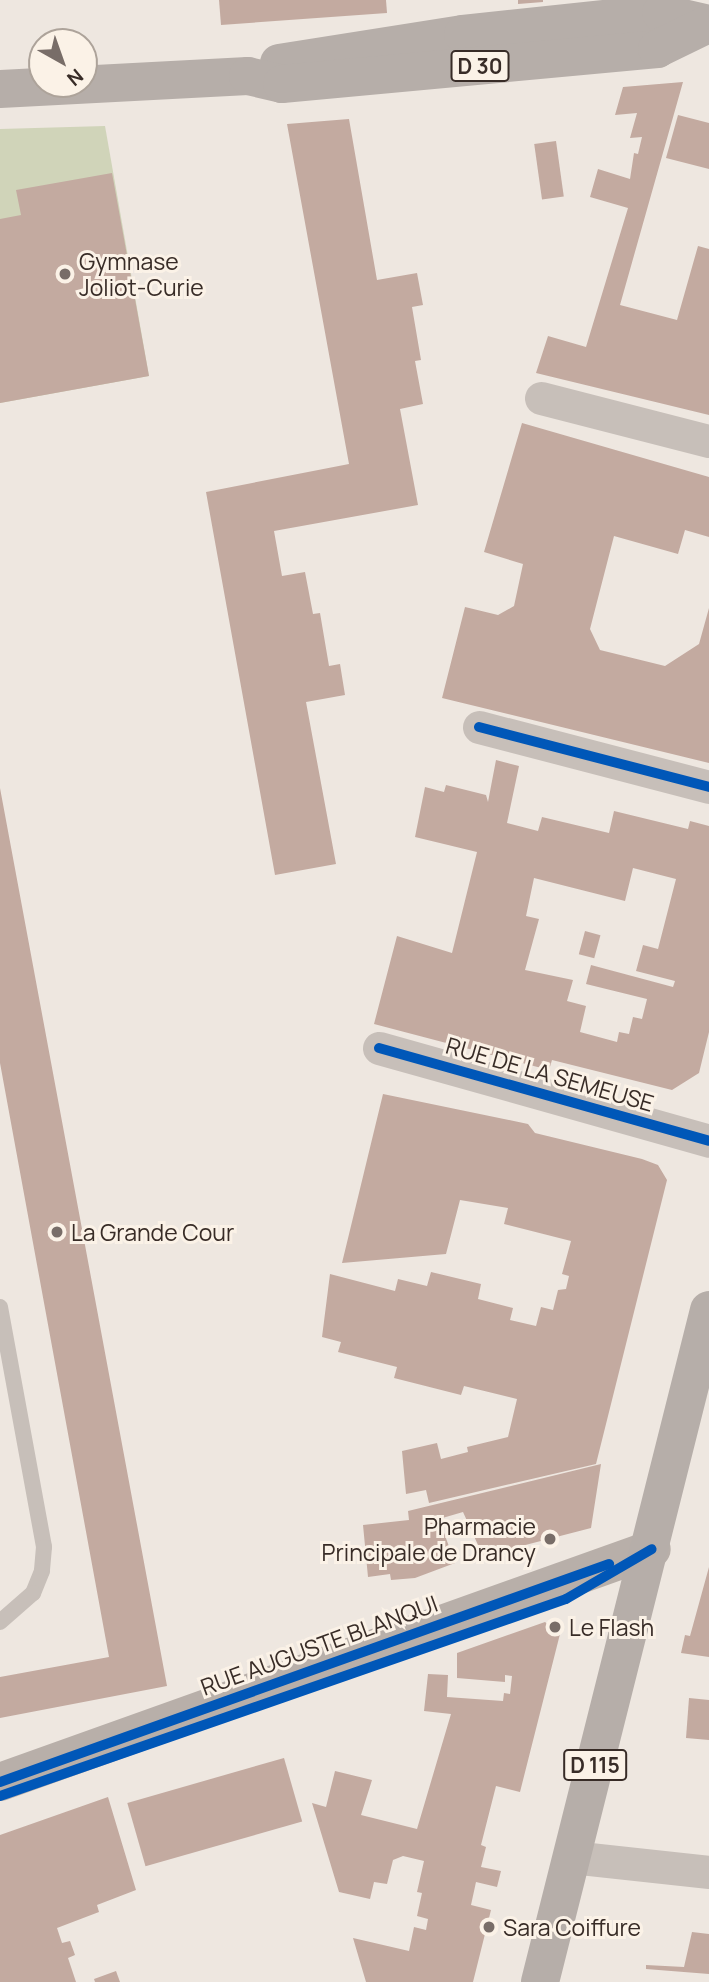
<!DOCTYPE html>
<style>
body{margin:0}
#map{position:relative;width:709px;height:1982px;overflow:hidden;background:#eee7e0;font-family:Manrope,sans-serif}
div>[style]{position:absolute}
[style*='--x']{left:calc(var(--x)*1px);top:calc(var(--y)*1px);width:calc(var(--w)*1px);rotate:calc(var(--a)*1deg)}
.green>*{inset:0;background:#d0d4b9}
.building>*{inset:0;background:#c3aaa0;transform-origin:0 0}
.lane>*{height:16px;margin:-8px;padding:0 8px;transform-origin:8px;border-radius:8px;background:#c7bfb9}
.street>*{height:33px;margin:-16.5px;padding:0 16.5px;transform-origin:16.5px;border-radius:16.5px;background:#c7bfb9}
.secondary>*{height:38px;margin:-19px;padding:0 19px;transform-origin:19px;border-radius:19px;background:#b8afa9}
.primary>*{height:38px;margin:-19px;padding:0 19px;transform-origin:19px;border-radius:19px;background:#b6aea9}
.cycleway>*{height:10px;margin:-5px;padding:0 5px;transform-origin:5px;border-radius:5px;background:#0057b8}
.dots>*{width:19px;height:19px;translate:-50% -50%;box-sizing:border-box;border:4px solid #fbf2e7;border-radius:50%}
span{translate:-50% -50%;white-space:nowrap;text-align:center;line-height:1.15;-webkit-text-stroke:6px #fbf2e7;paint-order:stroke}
.shield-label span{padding:2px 5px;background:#fbf2e7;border:2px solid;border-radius:5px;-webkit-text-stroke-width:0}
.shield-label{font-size:21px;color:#382c27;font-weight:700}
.poi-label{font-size:23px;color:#382c27}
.left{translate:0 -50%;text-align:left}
.right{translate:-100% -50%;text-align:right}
.street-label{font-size:23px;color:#382c27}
.north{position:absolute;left:28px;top:28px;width:70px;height:70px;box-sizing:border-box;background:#fbf2e7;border:2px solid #ada39a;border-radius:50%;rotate:140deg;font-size:19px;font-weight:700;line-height:28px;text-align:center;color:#382c27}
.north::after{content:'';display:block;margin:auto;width:24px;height:32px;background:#786d68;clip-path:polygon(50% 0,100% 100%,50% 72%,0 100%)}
</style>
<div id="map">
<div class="green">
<div style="clip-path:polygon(105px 126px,149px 376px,0 403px,0 129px)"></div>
</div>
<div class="building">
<div style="clip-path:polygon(219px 0,386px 0,387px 13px,221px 25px)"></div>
<div style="clip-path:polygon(518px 0,543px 0,543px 2px,518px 4px)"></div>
<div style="clip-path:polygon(683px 82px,620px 305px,677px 320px,698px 246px,709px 249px,709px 415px,536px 373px,548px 336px,586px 347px,628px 208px,590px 197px,598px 169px,630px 179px,634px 153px,638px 154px,642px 137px,630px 138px,637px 113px,615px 115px,623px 87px)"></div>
<div style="clip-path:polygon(678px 115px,709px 123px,709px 169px,666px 158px)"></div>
<div style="clip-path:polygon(349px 119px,377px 280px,417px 273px,423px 305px,412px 307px,421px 360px,415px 361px,423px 404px,400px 409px,418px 505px,274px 531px,282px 576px,305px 572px,313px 614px,320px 613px,329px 666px,340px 664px,345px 695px,306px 702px,336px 864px,275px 875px,206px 492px,349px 464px,287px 124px)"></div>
<div style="left:556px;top:141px;width:56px;height:22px;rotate:82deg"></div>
<div style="clip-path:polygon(112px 173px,149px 376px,0 403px,0 219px,21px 215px,16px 190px)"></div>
<div style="clip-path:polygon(522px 423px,709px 477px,709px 537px,685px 530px,678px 554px,614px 536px,590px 629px,600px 650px,665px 666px,699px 644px,709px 608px,709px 763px,442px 698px,465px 607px,498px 615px,514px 606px,523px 564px,484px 552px)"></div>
<div style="clip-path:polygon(evenodd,496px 760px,519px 766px,507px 823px,538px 831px,542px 817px,609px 833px,614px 811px,688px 829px,690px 821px,709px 826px,709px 1032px,699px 1073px,672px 1090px,552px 1060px,549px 1070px,374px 1024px,397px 936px,452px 953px,477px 852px,415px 837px,425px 787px,444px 792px,446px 785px,486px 795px,488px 802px,496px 760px,633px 868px,676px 879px,658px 949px,643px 945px,636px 971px,675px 981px,673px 987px,591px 965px,586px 984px,647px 999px,642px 1019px,633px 1017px,629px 1034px,619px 1032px,617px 1042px,580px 1032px,586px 1006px,567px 1001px,573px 980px,525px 970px,539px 919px,526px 916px,534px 878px,625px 901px,633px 868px)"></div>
<div style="clip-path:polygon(0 788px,167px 1686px,0 1718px,0 1677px,109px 1657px,0 1063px)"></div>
<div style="left:585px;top:931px;width:16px;height:24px;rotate:15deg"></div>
<div style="clip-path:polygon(383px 1094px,528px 1124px,535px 1133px,642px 1159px,658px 1165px,667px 1180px,596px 1464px,429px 1503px,426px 1490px,406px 1494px,402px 1451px,437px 1443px,441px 1459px,468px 1452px,467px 1447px,508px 1437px,517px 1399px,464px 1386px,461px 1395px,394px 1378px,397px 1367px,338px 1352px,341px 1342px,322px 1337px,330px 1274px,395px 1291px,398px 1279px,427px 1286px,431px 1272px,481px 1284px,478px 1299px,513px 1308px,510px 1320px,536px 1326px,541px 1307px,553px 1310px,558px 1290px,566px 1289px,569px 1276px,562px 1274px,571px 1241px,504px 1224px,508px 1208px,460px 1200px,446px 1254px,342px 1263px)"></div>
<div style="clip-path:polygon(601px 1464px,591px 1528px,483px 1556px,463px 1512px,439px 1519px,455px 1563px,415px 1578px,391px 1580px,390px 1574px,368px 1577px,363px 1525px,409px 1520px,408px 1511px)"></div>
<div style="clip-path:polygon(709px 1567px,709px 1657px,681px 1653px,685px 1635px,690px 1636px)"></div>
<div style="clip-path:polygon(545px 1622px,560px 1634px,520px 1792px,496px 1786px,481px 1845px,486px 1847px,481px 1867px,501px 1871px,497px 1887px,476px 1882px,471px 1905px,491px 1910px,473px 1982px,366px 1982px,353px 1938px,409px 1951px,414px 1927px,426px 1930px,428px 1919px,417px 1916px,422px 1893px,417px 1892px,424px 1861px,403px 1856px,393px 1860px,387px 1884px,374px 1882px,370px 1899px,339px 1892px,312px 1803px,326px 1807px,335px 1771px,372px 1780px,361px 1815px,417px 1829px,451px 1714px,424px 1711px,428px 1674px,448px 1675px,447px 1697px,503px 1701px,504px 1693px,510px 1694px,512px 1676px,505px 1675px,505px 1682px,457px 1678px,457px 1653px)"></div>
<div style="clip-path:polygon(689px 1698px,709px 1700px,709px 1740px,686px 1738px)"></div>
<div style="left:284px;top:1758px;width:66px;height:163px;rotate:74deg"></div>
<div style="clip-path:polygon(108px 1797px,136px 1890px,97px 1905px,99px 1912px,57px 1928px,62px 1943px,70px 1941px,75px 1955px,68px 1958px,76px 1982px,0 1982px,0 1835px)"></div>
<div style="clip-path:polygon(692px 1932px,709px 1934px,709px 1974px,646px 1969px,646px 1965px,684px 1967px)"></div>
<div style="clip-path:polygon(116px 1971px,120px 1982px,95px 1982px,94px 1979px)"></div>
</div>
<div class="lane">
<div style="--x:0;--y:1307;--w:244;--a:79.6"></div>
<div style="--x:44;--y:1547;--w:24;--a:95"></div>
<div style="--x:42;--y:1571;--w:24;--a:112"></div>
<div style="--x:33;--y:1593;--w:44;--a:138.7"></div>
</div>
<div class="street">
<div style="--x:541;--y:398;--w:173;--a:14.4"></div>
<div style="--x:479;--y:727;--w:238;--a:14.6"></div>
<div style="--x:379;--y:1048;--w:343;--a:15.7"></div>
<div style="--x:571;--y:1857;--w:139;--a:6.2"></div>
</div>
<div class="secondary">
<div style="--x:0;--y:1782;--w:692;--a:-19.66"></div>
</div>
<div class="primary">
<div style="--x:279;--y:63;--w:186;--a:-9"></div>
<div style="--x:463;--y:34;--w:199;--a:-6.1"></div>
<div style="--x:661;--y:13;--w:49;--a:12.9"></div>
<div style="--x:0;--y:89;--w:248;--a:-3"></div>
<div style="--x:248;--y:76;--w:35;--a:13"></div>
<div style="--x:282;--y:84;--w:377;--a:-5.3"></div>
<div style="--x:657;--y:49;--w:57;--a:-26.1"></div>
<div style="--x:540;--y:1982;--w:693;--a:-75.88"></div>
</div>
<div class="cycleway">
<div style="--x:479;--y:727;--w:238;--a:14.6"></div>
<div style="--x:379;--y:1048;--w:343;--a:15.7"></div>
<div style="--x:0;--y:1782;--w:647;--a:-19.7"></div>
<div style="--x:0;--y:1796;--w:599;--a:-19.19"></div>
<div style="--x:566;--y:1599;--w:99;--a:-30.2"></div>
</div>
<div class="dots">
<div style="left:65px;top:274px;background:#786d68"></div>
<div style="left:57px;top:1232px;background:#786d68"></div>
<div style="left:550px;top:1539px;background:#786d68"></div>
<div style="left:555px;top:1627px;background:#786d68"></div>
<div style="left:489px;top:1927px;background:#786d68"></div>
</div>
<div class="shield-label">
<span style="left:480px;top:66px">D 30</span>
<span style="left:595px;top:1765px">D 115</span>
</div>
<div class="poi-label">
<span class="left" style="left:79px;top:274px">Gymnase<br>Joliot-Curie</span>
<span class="left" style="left:71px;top:1232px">La Grande Cour</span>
<span class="right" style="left:536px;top:1539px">Pharmacie<br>Principale de Drancy</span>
<span class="left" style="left:569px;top:1627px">Le Flash</span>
<span class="left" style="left:503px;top:1927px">Sara Coiffure</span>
</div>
<div class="street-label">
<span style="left:550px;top:1074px;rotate:16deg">RUE DE LA SEMEUSE</span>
<span style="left:319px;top:1645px;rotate:-20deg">RUE AUGUSTE BLANQUI</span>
</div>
<div class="north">N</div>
</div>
